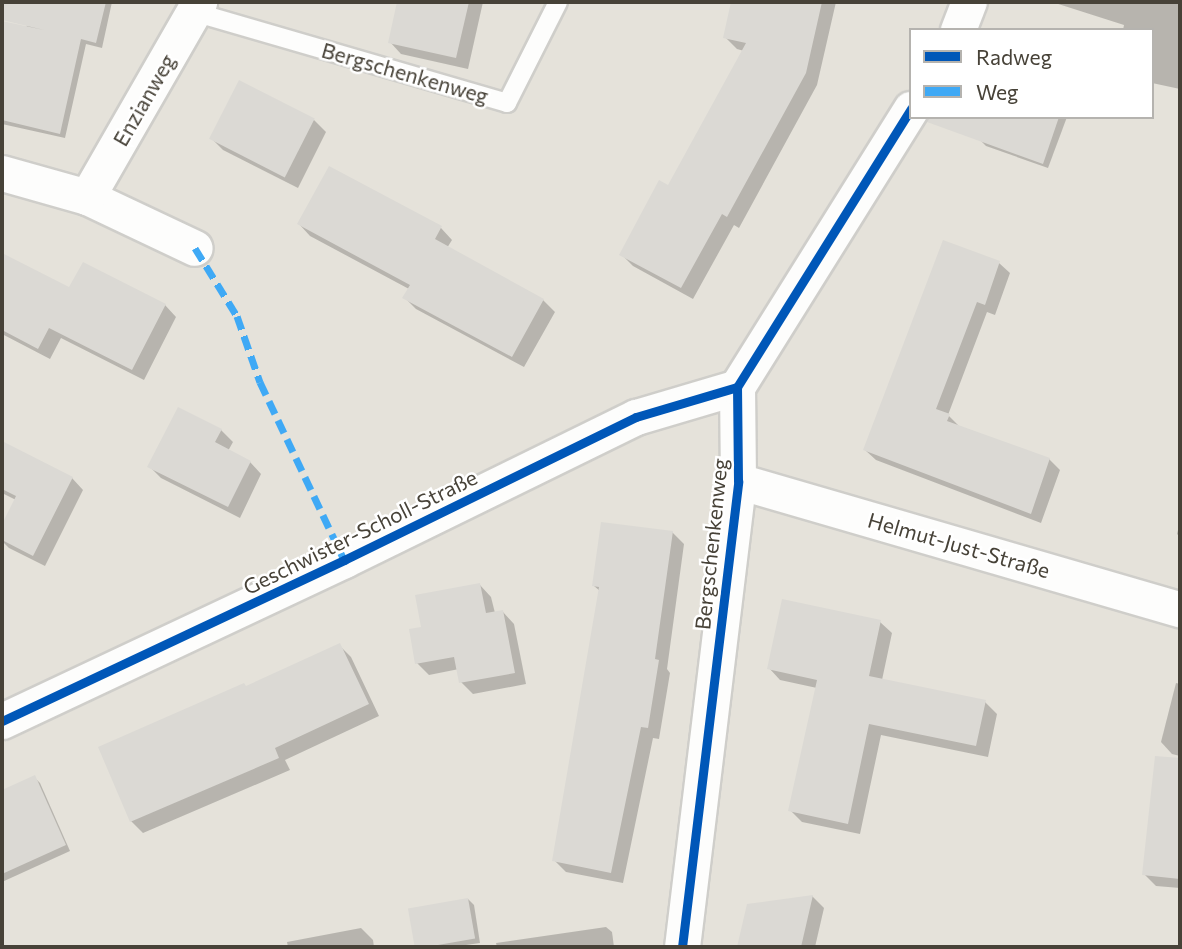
<!DOCTYPE html>
<meta charset="utf-8">
<style>
body{margin:0}
#map{position:relative;width:1182px;height:949px;overflow:hidden;background:#f1f0ec;font-family:Commissioner,sans-serif}
div>[style]{position:absolute}
[style*='--x']{left:calc(var(--x)*1px);top:calc(var(--y)*1px);width:calc(var(--w)*1px);rotate:calc(var(--a)*1deg)}
.residential>*{inset:0;background:#e5e2da}
.shadow>*{inset:0;background:#0003}
.building>*{inset:0;background:#dbd9d4;transform-origin:0 0}
.roads{filter:drop-shadow(2px 0 #cfceca) drop-shadow(-2px 0 #cfceca) drop-shadow(0 2px #cfceca) drop-shadow(0 -2px #cfceca)}
.lane>*{height:18px;margin:-9px;padding:0 9px;transform-origin:9px;border-radius:9px;background:#fdfdfc}
.street>*{height:35px;margin:-17.5px;padding:0 17.5px;transform-origin:17.5px;border-radius:17.5px;background:#fdfdfc}
.quiet>*{height:7px;margin-top:-3.5px;transform-origin:0;background:repeating-linear-gradient(90deg,#3fa9f5 0 14px,transparent 0 21px)}
.cycleway>*{height:9px;margin:-4.5px;padding:0 4.5px;transform-origin:4.5px;border-radius:4.5px;background:#0057b8}
span{translate:-50% -50%;white-space:nowrap;text-align:center;line-height:1.15;-webkit-text-stroke:5px #fff;paint-order:stroke}
.street-label{font-size:21px;color:#474238}
.frame{position:absolute;inset:0;border:4px solid #474238;pointer-events:none}
.legend{position:absolute;left:909px;top:28px;width:245px;height:91px;box-sizing:border-box;background:#fff;border:2px solid #b5b3af;margin:0;padding:9px 12px;list-style:none;font-size:21px;color:#474238}
.legend li{display:flex;align-items:center;gap:14px;height:35px}
.legend b{width:35px;border:2px solid #b5b3af}
</style>
<div id="map">
<div class="residential">
<div style="clip-path:polygon(evenodd,2px 2px,1180px 2px,1180px 947px,2px 947px,2px 2px,911px 30px,1152px 30px,1152px 117px,911px 117px,911px 30px)"></div>
</div>
<div class="shadow">
<div style="clip-path:polygon(32px 2px,112px 2px,102px 48px,86px 44px,65px 138px,2px 124px,2px 23px,26px 29px)"></div>
<div style="clip-path:polygon(399px 2px,483px 2px,468px 69px,401px 54px,390px 42px)"></div>
<div style="clip-path:polygon(733px 2px,836px 2px,817px 85px,739px 228px,734px 225px,693px 299px,633px 266px,621px 254px,669px 187px,744px 51px,737px 49px,725px 37px)"></div>
<div style="clip-path:polygon(1052px 2px,1180px 2px,1180px 89px,1152px 83px,1152px 30px,1123px 30px,1124px 25px)"></div>
<div style="clip-path:polygon(988px 117px,1067px 117px,1048px 168px,986px 146px,980px 140px)"></div>
<div style="clip-path:polygon(314px 120px,326px 132px,298px 188px,223px 150px,212px 139px)"></div>
<div style="clip-path:polygon(299px 224px,441px 228px,452px 240px,447px 248px,543px 300px,555px 312px,524px 367px,416px 309px,405px 298px,409px 289px,310px 236px)"></div>
<div style="clip-path:polygon(944px 242px,999px 263px,1010px 273px,995px 315px,987px 312px,948px 415px,959px 426px,1049px 459px,1060px 470px,1041px 523px,876px 460px,865px 450px)"></div>
<div style="clip-path:polygon(2px 255px,70px 290px,165px 305px,176px 317px,144px 380px,61px 338px,50px 359px,2px 334px)"></div>
<div style="clip-path:polygon(221px 430px,233px 442px,228px 451px,250px 462px,261px 474px,240px 518px,161px 478px,149px 466px)"></div>
<div style="clip-path:polygon(2px 443px,72px 478px,83px 490px,45px 566px,9px 548px,2px 541px,2px 528px,16px 500px,2px 493px)"></div>
<div style="clip-path:polygon(1180px 522px,1180px 537px,1177px 534px)"></div>
<div style="clip-path:polygon(672px 532px,684px 544px,667px 669px,670px 673px,659px 739px,653px 738px,623px 883px,566px 872px,554px 860px,600px 591px,594px 586px)"></div>
<div style="clip-path:polygon(480px 585px,491px 597px,495px 613px,503px 612px,514px 624px,526px 684px,473px 694px,461px 682px,459px 669px,429px 675px,417px 663px,423px 629px)"></div>
<div style="clip-path:polygon(880px 622px,892px 633px,882px 680px,985px 702px,997px 714px,988px 757px,881px 735px,860px 834px,802px 822px,790px 810px,817px 688px,780px 680px,769px 668px)"></div>
<div style="clip-path:polygon(339px 645px,351px 657px,379px 716px,285px 760px,290px 770px,143px 833px,131px 821px,247px 688px)"></div>
<div style="clip-path:polygon(1176px 683px,1180px 684px,1180px 756px,1172px 754px,1161px 742px)"></div>
<div style="clip-path:polygon(34px 777px,40px 783px,70px 851px,2px 882px,2px 792px)"></div>
<div style="clip-path:polygon(1149px 823px,1180px 827px,1180px 888px,1156px 886px,1144px 874px)"></div>
<div style="clip-path:polygon(812px 896px,824px 908px,815px 947px,739px 947px,748px 906px)"></div>
<div style="clip-path:polygon(468px 899px,474px 905px,480px 943px,452px 947px,416px 946px)"></div>
<div style="clip-path:polygon(606px 927px,612px 932px,614px 947px,497px 947px,496px 943px)"></div>
<div style="clip-path:polygon(361px 928px,373px 940px,374px 947px,288px 947px,287px 942px)"></div>
</div>
<div class="building">
<div style="clip-path:polygon(2px 2px,106px 2px,96px 43px,81px 39px,60px 134px,2px 120px,2px 21px,44px 30px,2px 20px)"></div>
<div style="clip-path:polygon(397px 2px,469px 2px,456px 58px,388px 43px)"></div>
<div style="clip-path:polygon(731px 2px,822px 2px,806px 73px,727px 217px,722px 214px,681px 288px,619px 255px,659px 180px,668px 185px,746px 43px,723px 38px)"></div>
<div style="left:239px;top:80px;width:85px;height:66px;rotate:27deg"></div>
<div style="clip-path:polygon(929px 117px,1059px 117px,1043px 164px,927px 122px)"></div>
<div style="clip-path:polygon(329px 166px,442px 226px,435px 239px,544px 299px,512px 357px,402px 298px,410px 285px,297px 224px)"></div>
<div style="clip-path:polygon(943px 240px,1000px 261px,985px 305px,977px 302px,936px 409px,950px 414px,947px 421px,1050px 458px,1031px 514px,863px 450px)"></div>
<div style="clip-path:polygon(2px 253px,69px 287px,83px 262px,166px 304px,132px 370px,49px 328px,38px 349px,2px 330px)"></div>
<div style="clip-path:polygon(178px 407px,222px 429px,215px 442px,251px 461px,228px 507px,147px 467px)"></div>
<div style="clip-path:polygon(2px 441px,73px 477px,33px 556px,2px 540px,2px 524px,16px 496px,2px 489px)"></div>
<div style="clip-path:polygon(601px 522px,673px 531px,655px 659px,659px 660px,648px 728px,641px 727px,611px 873px,552px 861px,599px 587px,592px 586px)"></div>
<div style="clip-path:polygon(480px 583px,486px 613px,503px 610px,515px 673px,459px 683px,454px 657px,415px 664px,409px 629px,421px 627px,415px 595px)"></div>
<div style="clip-path:polygon(782px 599px,881px 620px,869px 676px,986px 700px,976px 746px,869px 724px,848px 824px,788px 811px,817px 680px,767px 669px)"></div>
<div style="clip-path:polygon(340px 643px,369px 704px,275px 748px,279px 758px,130px 822px,98px 747px,244px 683px,246px 686px)"></div>
<div style="clip-path:polygon(1155px 756px,1180px 758px,1180px 879px,1142px 875px)"></div>
<div style="clip-path:polygon(35px 775px,66px 845px,2px 874px,2px 790px)"></div>
<div style="clip-path:polygon(813px 895px,801px 947px,737px 947px,747px 904px)"></div>
<div style="left:468px;top:898px;width:41px;height:61px;rotate:80deg"></div>
</div>
<div class="roads">
<div class="lane">
<div style="--x:194;--y:12;--w:326;--a:16.2"></div>
<div style="--x:507;--y:103;--w:113;--a:-63.2"></div>
</div>
<div class="street">
<div style="--x:958;--y:30;--w:30;--a:-69"></div>
<div style="--x:2;--y:173;--w:88;--a:15.8"></div>
<div style="--x:87;--y:197;--w:119;--a:25.3"></div>
<div style="--x:87;--y:197;--w:225;--a:-60.1"></div>
<div style="--x:738;--y:481;--w:460;--a:16.2"></div>
<div style="--x:2;--y:721;--w:378;--a:-25.2"></div>
<div style="--x:344;--y:560;--w:325;--a:-26.1"></div>
<div style="--x:636;--y:417;--w:105;--a:-16.5"></div>
<div style="--x:682;--y:947;--w:469;--a:-83.1"></div>
<div style="--x:738;--y:481;--w:94;--a:-90.6"></div>
<div style="--x:737;--y:387;--w:328;--a:-58"></div>
</div>
</div>
<div class="quiet">
<div style="--x:195;--y:248;--w:80;--a:58.3"></div>
<div style="--x:237;--y:316;--w:70;--a:70.8"></div>
<div style="--x:260;--y:382;--w:197;--a:64.7"></div>
</div>
<div class="cycleway">
<div style="--x:2;--y:721;--w:378;--a:-25.2"></div>
<div style="--x:344;--y:560;--w:325;--a:-26.1"></div>
<div style="--x:636;--y:417;--w:105;--a:-16.5"></div>
<div style="--x:682;--y:947;--w:469;--a:-83.1"></div>
<div style="--x:738;--y:481;--w:94;--a:-90.6"></div>
<div style="--x:737;--y:387;--w:328;--a:-58"></div>
</div>
<div class="street-label">
<span style="left:405px;top:73px;rotate:16deg">Bergschenkenweg</span>
<span style="left:144px;top:100px;rotate:-60deg">Enzianweg</span>
<span style="left:360px;top:532px;rotate:-26deg">Geschwister-Scholl-Straße</span>
<span style="left:711px;top:544px;rotate:-84deg">Bergschenkenweg</span>
<span style="left:959px;top:545px;rotate:16deg">Helmut-Just-Straße</span>
</div>
<div class="frame"></div>
<ul class="legend">
<li><b style="height:9px;background:#0057b8"></b>Radweg</li>
<li><b style="height:9px;background:#3fa9f5"></b>Weg</li>
</ul>
</div>
